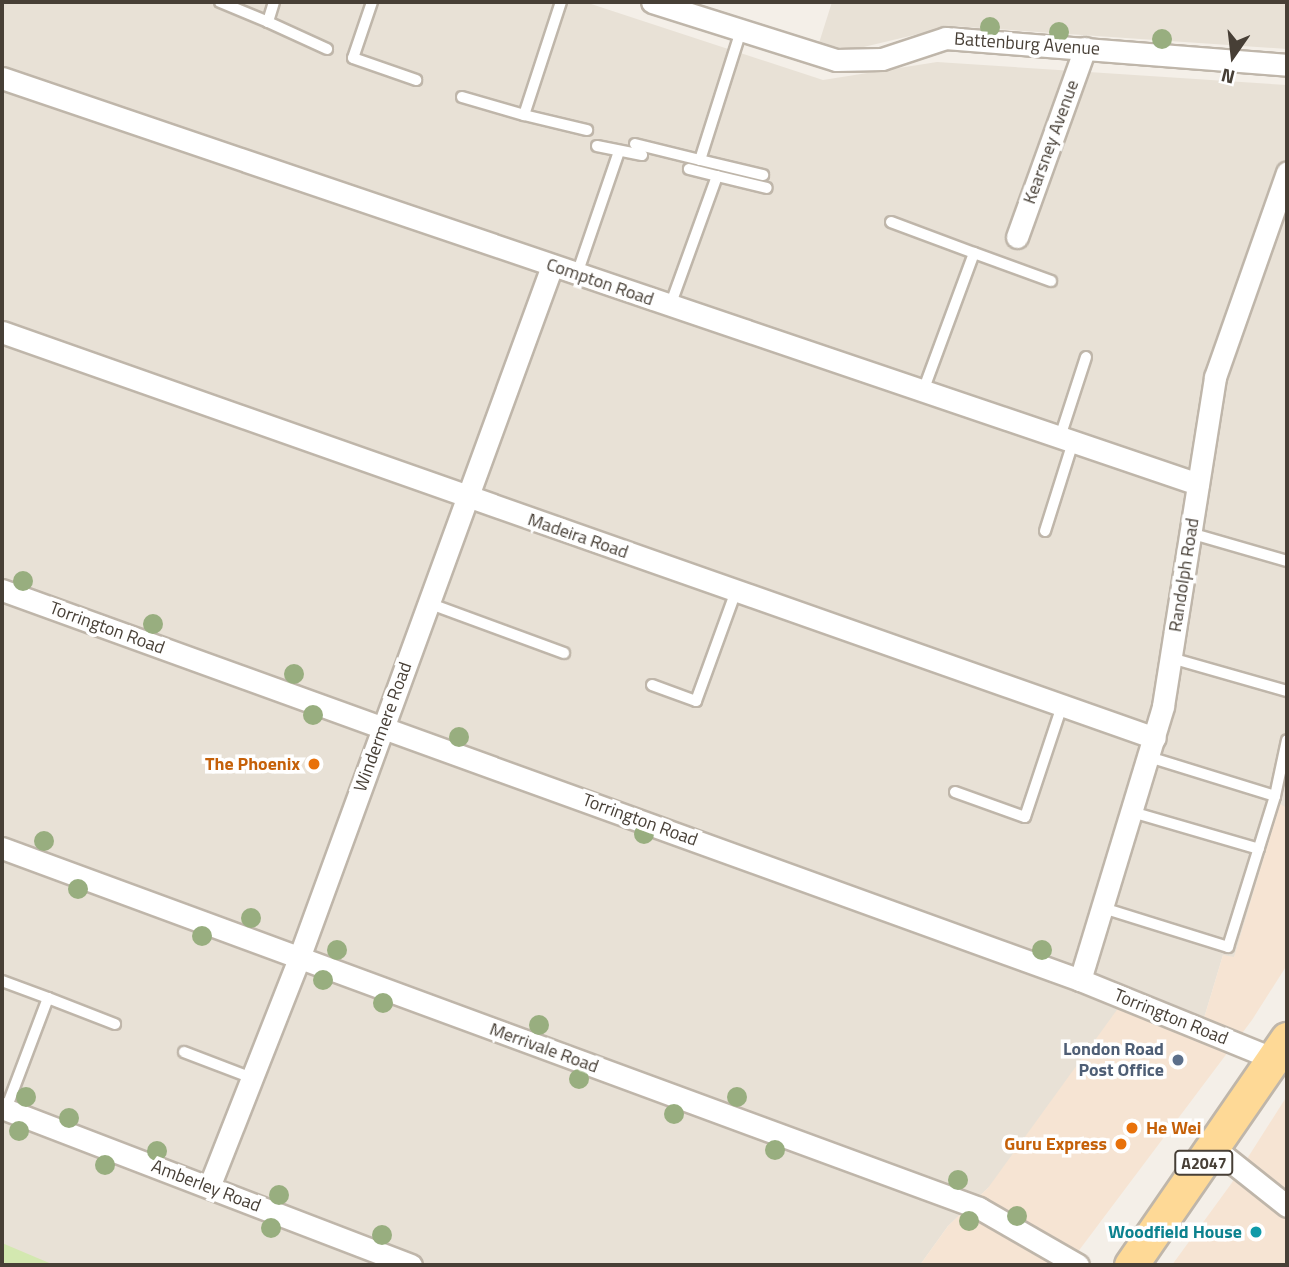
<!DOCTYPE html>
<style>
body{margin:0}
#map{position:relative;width:1289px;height:1267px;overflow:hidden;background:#f4efe8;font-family:"Titillium Web",sans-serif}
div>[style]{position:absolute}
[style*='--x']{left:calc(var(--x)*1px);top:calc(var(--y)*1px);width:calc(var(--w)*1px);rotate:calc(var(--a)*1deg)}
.residential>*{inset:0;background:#e8e1d6}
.commercial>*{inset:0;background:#f6e4d3}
.green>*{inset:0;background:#d3e8b0}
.roads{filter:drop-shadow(2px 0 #bfb6aa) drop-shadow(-2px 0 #bfb6aa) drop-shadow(0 2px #bfb6aa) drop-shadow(0 -2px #bfb6aa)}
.lane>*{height:10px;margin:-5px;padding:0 5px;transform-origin:5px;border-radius:5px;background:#fff}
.street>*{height:21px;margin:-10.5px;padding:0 10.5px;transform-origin:10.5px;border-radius:10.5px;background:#fff}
.primary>*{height:33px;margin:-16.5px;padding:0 16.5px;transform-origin:16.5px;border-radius:16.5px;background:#fed996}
.trees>*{width:20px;height:20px;margin:-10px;border-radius:50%;background:#98ae7f}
.dots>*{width:19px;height:19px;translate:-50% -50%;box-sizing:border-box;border:4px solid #fff;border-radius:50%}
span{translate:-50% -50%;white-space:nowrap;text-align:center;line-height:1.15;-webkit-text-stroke:7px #fff;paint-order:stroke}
.shield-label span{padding:2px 5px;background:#fff;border:2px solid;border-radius:5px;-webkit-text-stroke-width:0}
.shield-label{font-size:16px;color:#473f36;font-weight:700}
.street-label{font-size:18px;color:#473f36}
.food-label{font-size:18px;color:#c56008;font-weight:700}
.right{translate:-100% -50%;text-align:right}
.left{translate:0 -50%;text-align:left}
.service-label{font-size:18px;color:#4e5e75;font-weight:700}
.culture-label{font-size:18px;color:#0d838f;font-weight:700}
.frame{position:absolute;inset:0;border:4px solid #473f36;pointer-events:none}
.north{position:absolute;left:1198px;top:21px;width:70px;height:70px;-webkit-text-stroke:5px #fff;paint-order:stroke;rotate:194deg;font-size:19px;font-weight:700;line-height:28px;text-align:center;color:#473f36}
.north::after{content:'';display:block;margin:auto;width:24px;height:32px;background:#473f36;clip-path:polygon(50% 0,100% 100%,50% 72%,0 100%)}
</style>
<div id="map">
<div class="residential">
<div style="clip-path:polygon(2px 2px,585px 2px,823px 80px,937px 62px,1287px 85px,1287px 808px,1280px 805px,1234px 958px,1223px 955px,1198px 1038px,988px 1188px,948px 1226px,920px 1265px,2px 1265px)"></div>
<div style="clip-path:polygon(832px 2px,1287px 2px,1287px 49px,952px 26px,851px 50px,819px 43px)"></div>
</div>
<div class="commercial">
<div style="clip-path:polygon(1280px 804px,1287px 808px,1287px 965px,1252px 1020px,1068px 1265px,920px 1265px,948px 1226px,988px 1188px,1119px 1007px,1198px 1038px,1223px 955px,1234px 957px)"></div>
<div style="clip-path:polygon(1287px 1096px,1287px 1265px,1172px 1265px,1231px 1184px)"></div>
</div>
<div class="green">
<div style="clip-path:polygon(2px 1243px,54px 1265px,2px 1265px)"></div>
</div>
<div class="roads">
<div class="lane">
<div style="--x:220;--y:2;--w:52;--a:22.6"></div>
<div style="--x:274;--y:2;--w:21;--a:107"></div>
<div style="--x:268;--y:22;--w:65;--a:24.6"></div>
<div style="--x:372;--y:2;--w:59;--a:108.7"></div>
<div style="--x:353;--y:58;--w:67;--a:19.2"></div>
<div style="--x:462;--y:97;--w:65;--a:16.2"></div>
<div style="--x:524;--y:115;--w:119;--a:-71.9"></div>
<div style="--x:524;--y:115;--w:65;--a:13.4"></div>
<div style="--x:635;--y:144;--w:67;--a:13.8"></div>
<div style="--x:700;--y:160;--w:135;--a:-72.4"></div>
<div style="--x:597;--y:146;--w:46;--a:11.3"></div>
<div style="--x:700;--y:160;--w:65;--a:13.4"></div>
<div style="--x:717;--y:176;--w:51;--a:13.5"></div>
<div style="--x:891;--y:222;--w:89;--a:20.5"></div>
<div style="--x:577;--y:274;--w:130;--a:-71.1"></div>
<div style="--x:670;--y:306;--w:138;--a:-70.1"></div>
<div style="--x:717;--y:176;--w:29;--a:-166"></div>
<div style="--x:923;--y:391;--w:147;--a:-69.7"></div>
<div style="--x:974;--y:253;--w:82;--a:20"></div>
<div style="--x:1060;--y:437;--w:84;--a:-72"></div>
<div style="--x:1045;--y:531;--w:93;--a:-72.5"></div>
<div style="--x:1190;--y:533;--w:101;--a:16.1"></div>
<div style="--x:428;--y:603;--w:145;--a:20.2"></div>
<div style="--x:1171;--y:658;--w:121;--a:15.9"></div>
<div style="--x:652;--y:685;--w:47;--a:20"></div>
<div style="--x:696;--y:701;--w:117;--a:-70"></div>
<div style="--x:1149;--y:757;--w:132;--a:17.2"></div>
<div style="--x:955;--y:792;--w:74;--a:19.7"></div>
<div style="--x:1025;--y:817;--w:117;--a:-71.6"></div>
<div style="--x:1132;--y:812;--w:132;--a:16.2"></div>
<div style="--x:1103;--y:908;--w:131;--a:17.3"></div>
<div style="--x:1228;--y:947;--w:158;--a:-72.7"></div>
<div style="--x:1275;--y:796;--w:57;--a:-77.9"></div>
<div style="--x:2;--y:981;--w:49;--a:20.3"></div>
<div style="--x:48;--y:998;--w:119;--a:110.7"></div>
<div style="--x:48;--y:998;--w:72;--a:21.2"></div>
<div style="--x:184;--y:1052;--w:73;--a:20.9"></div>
</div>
<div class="street">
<div style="--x:652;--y:2;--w:193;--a:17.5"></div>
<div style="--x:836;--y:60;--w:46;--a:-1.2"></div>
<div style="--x:882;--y:59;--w:67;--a:-18.2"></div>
<div style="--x:946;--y:38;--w:342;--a:4.5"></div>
<div style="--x:2;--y:78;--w:1263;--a:18.75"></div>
<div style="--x:1017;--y:237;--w:201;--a:-70.2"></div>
<div style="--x:2;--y:332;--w:1222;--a:19.4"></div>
<div style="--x:2;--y:590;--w:1146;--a:19.89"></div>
<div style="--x:1080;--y:980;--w:210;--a:22.1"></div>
<div style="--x:2;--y:848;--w:1041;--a:20.23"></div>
<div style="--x:979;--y:1208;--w:114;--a:29.9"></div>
<div style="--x:1080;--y:980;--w:286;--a:-73.1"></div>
<div style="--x:1163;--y:706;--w:333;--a:-81"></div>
<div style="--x:1215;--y:377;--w:217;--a:-70.6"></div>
<div style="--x:2;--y:1108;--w:438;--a:21"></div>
<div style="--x:1214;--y:1148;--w:93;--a:38.5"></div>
<div style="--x:209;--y:1187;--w:246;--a:-68.5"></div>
<div style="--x:299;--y:958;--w:737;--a:-69.92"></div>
</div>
<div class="primary">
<div style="--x:1131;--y:1265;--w:275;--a:-55.4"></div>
</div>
</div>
<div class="trees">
<div style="left:990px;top:27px"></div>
<div style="left:1059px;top:32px"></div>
<div style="left:1162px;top:39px"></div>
<div style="left:23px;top:581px"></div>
<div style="left:153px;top:624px"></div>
<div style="left:294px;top:674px"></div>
<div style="left:313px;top:715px"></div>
<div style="left:459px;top:737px"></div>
<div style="left:644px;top:834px"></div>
<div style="left:44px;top:841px"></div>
<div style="left:78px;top:889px"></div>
<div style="left:251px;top:918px"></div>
<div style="left:202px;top:936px"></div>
<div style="left:337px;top:950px"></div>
<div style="left:1042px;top:950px"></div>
<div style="left:323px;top:980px"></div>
<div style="left:383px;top:1003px"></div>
<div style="left:539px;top:1025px"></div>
<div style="left:579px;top:1079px"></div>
<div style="left:26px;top:1097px"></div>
<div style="left:737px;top:1097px"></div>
<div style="left:674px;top:1114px"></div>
<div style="left:69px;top:1118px"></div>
<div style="left:19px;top:1131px"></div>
<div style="left:775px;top:1150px"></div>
<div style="left:157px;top:1151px"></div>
<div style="left:105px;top:1165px"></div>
<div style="left:958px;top:1180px"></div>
<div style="left:279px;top:1195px"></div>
<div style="left:1017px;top:1216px"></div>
<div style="left:969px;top:1221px"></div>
<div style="left:271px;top:1228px"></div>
<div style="left:382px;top:1235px"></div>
</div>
<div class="dots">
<div style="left:314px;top:764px;background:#e8710a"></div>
<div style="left:1178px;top:1060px;background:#5c6f8a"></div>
<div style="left:1132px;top:1128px;background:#e8710a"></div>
<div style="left:1121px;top:1144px;background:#e8710a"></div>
<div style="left:1256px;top:1232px;background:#0f9aa8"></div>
</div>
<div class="shield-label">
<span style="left:1204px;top:1163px">A2047</span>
</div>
<div class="street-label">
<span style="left:1027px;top:44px;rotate:4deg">Battenburg Avenue</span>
<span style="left:1051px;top:142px;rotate:-70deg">Kearsney Avenue</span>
<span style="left:600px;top:282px;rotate:19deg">Compton Road</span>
<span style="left:578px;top:536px;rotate:19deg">Madeira Road</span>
<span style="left:1184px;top:575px;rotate:-81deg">Randolph Road</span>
<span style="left:107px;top:628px;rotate:20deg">Torrington Road</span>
<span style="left:383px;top:727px;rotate:-70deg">Windermere Road</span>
<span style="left:640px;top:820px;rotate:20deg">Torrington Road</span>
<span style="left:1171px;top:1017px;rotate:22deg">Torrington Road</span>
<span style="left:544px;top:1048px;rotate:20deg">Merrivale Road</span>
<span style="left:206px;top:1186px;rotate:21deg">Amberley Road</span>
</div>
<div class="food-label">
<span class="right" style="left:300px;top:764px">The Phoenix</span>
<span class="left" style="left:1146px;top:1128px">He Wei</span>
<span class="right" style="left:1107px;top:1144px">Guru Express</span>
</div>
<div class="service-label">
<span class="right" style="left:1164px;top:1060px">London Road<br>Post Office</span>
</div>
<div class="culture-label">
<span class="right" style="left:1242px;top:1232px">Woodfield House</span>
</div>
<div class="frame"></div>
<div class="north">N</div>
</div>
